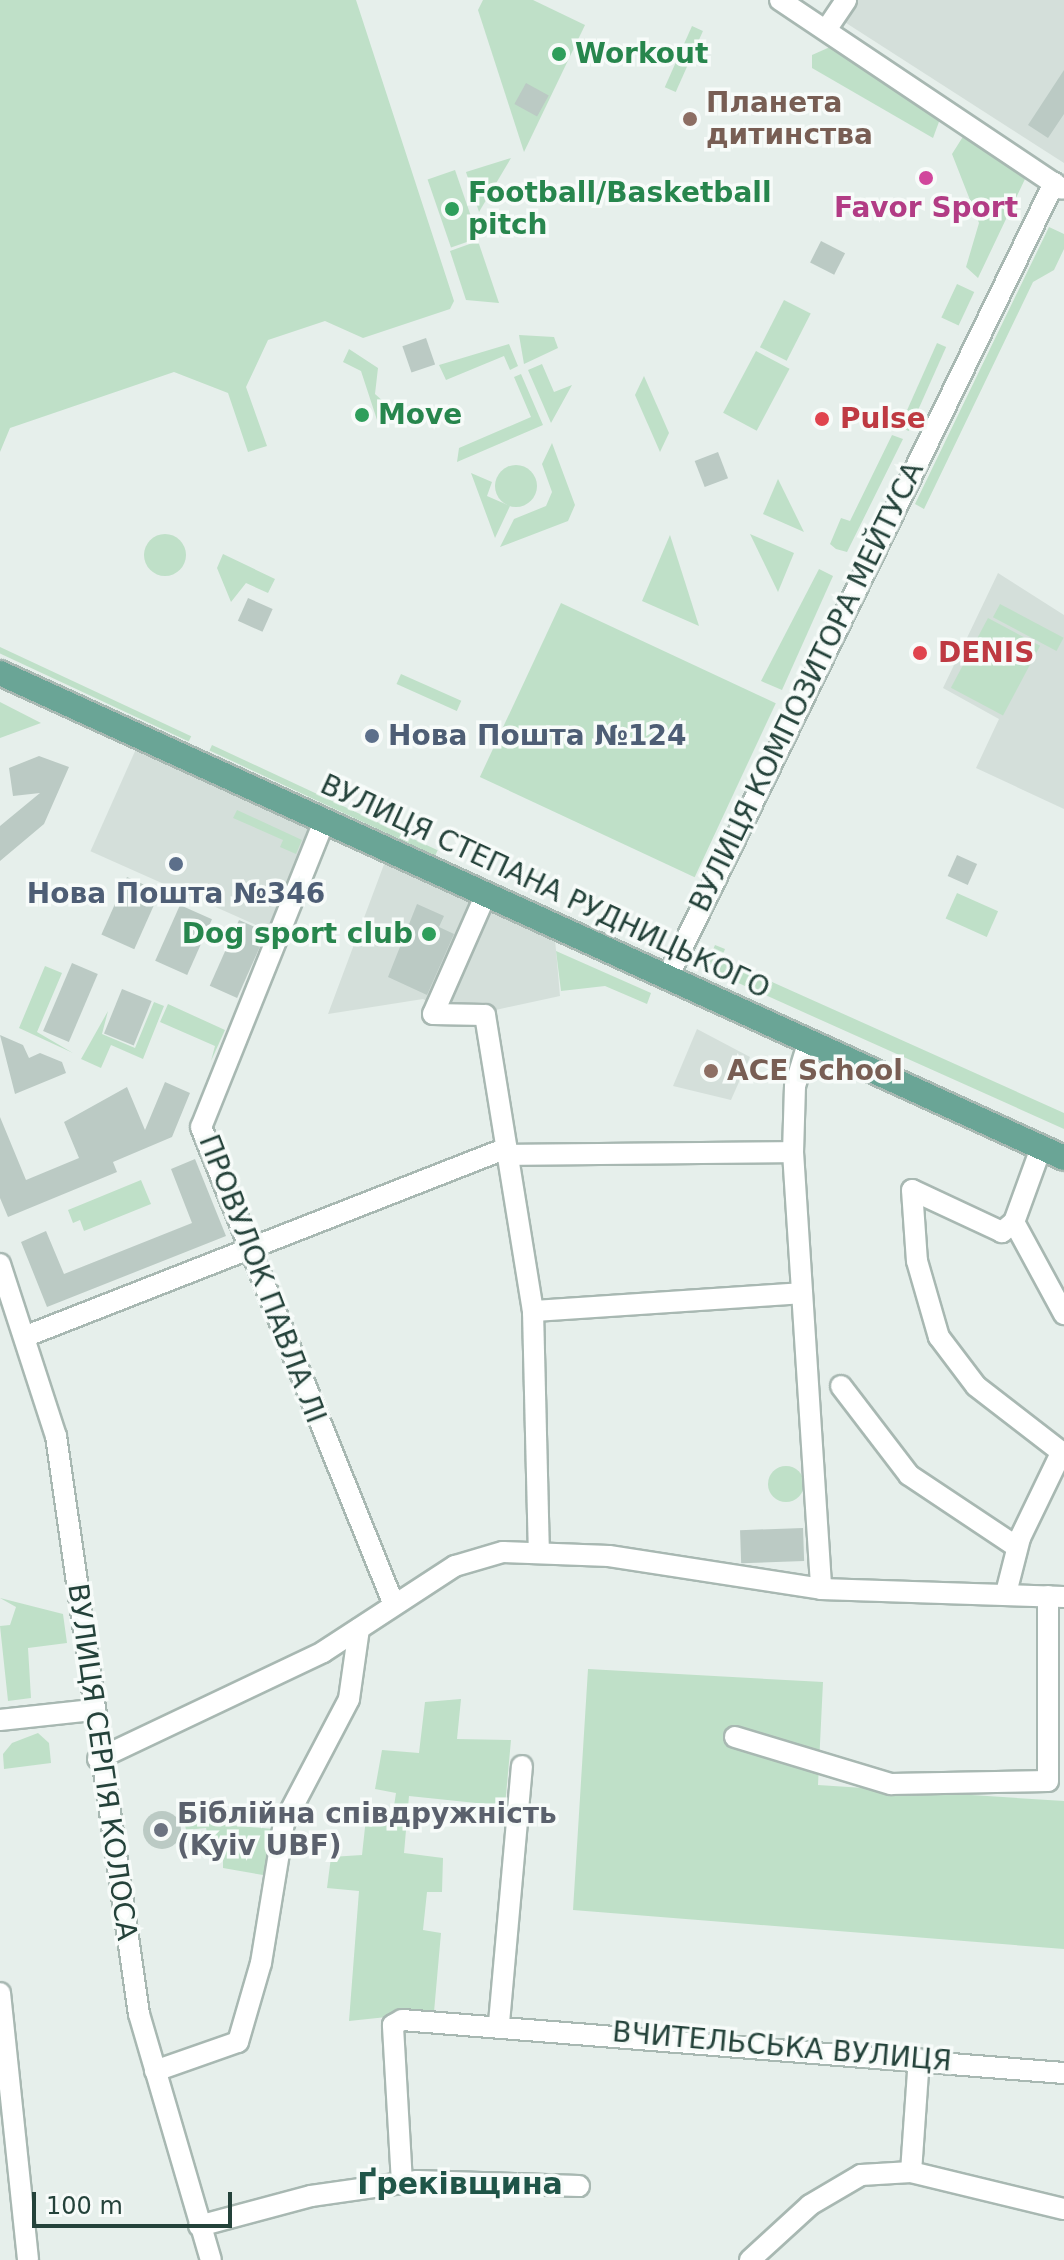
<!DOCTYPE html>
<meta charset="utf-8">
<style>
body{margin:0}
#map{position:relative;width:1064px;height:2260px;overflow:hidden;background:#e6efeb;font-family:"DejaVu Sans",sans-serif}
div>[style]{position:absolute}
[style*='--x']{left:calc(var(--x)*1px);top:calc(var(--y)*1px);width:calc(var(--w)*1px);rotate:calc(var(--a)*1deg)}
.built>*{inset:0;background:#d4dfda;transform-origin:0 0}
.green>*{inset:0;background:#bfe0c8;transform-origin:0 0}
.round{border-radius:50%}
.building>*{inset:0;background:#bbcac4;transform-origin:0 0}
.roads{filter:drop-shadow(2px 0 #a8b8b2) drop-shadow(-2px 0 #a8b8b2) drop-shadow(0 2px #a8b8b2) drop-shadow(0 -2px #a8b8b2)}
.minor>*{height:20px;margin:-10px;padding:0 10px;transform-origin:10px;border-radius:10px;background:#fff}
.major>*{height:24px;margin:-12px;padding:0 12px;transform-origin:12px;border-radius:12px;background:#6aa596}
.dots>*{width:22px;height:22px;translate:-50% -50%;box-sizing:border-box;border:4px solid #f7fbf9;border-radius:50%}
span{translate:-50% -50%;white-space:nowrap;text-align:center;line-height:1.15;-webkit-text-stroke:7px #f7fbf9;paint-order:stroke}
.leisure-label{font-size:28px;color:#27864d;font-weight:700}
.left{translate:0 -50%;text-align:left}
.right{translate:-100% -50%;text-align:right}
.education-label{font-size:28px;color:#785e54;font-weight:700}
.hotel-label{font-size:28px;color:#b23c85;font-weight:700}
.health-label{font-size:28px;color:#be3a42;font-weight:700}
.street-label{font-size:28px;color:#24423a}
.service-label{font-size:28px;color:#4e5e75;font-weight:700}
.worship-label{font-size:28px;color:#5b616d;font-weight:700}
.neighbourhood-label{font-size:30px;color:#1f5548;font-weight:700}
.scale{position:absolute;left:32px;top:2192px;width:200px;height:36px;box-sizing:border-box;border:4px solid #24423a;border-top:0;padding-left:10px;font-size:24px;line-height:28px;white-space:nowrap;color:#24423a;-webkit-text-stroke:6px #f7fbf9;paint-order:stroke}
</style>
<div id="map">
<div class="built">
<div style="clip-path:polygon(857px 0,1064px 0,1064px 163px,843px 21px)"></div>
<div style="clip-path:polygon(998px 573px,1064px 615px,1064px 809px,976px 768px,999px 719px,943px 688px)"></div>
<div style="left:136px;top:749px;width:198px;height:112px;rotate:24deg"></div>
<div style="clip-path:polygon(386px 859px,555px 939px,560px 996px,491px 1011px,443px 1009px,423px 999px,328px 1014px)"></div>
<div style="clip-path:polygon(697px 1029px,750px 1057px,731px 1100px,673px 1086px)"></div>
</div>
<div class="green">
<div style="clip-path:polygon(0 0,356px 0,454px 301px,450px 309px,363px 338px,325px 321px,268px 340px,246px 387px,267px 446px,248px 452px,228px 393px,174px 372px,10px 428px,0 452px)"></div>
<div style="clip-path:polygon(483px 0,533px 0,585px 25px,524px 152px,478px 10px)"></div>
<div style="left:692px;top:26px;width:12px;height:67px;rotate:24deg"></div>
<div style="clip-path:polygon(830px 47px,940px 119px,933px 138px,812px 68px,812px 55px)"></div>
<div style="clip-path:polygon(964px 135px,1025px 179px,978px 278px,966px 267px,979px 223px,952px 154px)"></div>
<div style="clip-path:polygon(511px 158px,479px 212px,466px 172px)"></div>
<div style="left:455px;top:170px;width:72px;height:29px;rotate:71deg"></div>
<div style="clip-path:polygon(1049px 227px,1064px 234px,1064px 249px,1054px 270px,1033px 282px,924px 509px,915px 504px)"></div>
<div style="clip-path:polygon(478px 241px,499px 303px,466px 300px,450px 251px)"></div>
<div style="left:957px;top:284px;width:19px;height:37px;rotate:25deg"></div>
<div style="left:784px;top:300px;width:30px;height:53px;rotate:27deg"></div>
<div style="clip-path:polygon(519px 335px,554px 337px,558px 348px,524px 364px)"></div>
<div style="left:937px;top:343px;width:10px;height:92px;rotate:24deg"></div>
<div style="clip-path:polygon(509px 344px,518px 366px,510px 370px,504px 356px,446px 380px,439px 365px)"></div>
<div style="clip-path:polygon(349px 349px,378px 368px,375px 394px,394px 411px,386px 427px,378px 423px,361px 371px,343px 362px)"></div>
<div style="left:756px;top:351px;width:38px;height:70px;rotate:28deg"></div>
<div style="clip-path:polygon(542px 364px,554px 392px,572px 385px,551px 423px,528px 370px)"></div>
<div style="clip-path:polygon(521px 374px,543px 425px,457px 462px,459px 448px,531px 417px,514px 377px)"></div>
<div style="clip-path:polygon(644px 376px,669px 433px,660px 452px,635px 395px)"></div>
<div style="clip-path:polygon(892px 435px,903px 439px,847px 552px,836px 549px,830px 544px,841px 518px,850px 521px)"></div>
<div style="clip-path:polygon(552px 443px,575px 505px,568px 521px,500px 547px,514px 519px,546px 506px,552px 492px,542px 464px)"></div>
<div class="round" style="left:495px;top:465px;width:42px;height:42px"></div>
<div style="clip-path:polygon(471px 473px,492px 482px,487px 496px,510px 506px,495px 538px)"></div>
<div style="clip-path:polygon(778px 479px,804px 532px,763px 514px)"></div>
<div style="clip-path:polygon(750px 534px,794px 553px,778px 592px)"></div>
<div class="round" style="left:144px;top:534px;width:42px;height:42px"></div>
<div style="clip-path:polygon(670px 535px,699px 626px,642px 601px)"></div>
<div style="clip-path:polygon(223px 554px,275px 579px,268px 593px,246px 583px,231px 602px,217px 568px)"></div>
<div style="clip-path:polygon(819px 569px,833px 576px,782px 690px,761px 681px)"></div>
<div style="left:561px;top:603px;width:237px;height:192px;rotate:25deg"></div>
<div style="left:1000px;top:604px;width:72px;height:15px;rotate:28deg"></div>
<div style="left:988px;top:618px;width:59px;height:79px;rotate:28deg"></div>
<div style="left:0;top:647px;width:211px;height:6px;rotate:25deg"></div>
<div style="left:401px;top:674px;width:66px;height:11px;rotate:24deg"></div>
<div style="clip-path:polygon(0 702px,41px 723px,0 738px)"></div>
<div style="left:212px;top:745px;width:249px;height:6px;rotate:25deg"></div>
<div style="clip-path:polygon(237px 810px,302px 840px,296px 854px,280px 847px,283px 840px,233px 818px)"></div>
<div style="left:957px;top:893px;width:45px;height:28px;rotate:24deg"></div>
<div style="clip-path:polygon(715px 945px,725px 949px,721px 959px,1064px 1113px,1064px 1129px,705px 968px)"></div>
<div style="clip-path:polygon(556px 951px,651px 993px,647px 1004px,605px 986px,561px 991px)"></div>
<div style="clip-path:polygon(45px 966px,62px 973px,37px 1032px,73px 1053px,19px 1028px)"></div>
<div style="clip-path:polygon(154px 1002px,164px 1006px,143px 1059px,111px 1045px,101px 1068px,81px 1059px,108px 1011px,102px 1034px,135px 1048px)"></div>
<div style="clip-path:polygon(168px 1004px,225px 1030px,211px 1061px,215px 1046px,160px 1022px)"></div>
<div style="clip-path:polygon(141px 1180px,151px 1204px,84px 1231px,80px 1220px,73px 1223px,68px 1210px)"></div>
<div class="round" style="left:768px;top:1466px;width:36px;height:36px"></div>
<div style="clip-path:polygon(0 1598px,63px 1614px,67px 1643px,28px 1648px,31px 1698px,8px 1701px,0 1626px,10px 1625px,16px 1607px)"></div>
<div style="clip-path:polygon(588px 1669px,823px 1682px,818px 1785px,1064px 1801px,1064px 1949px,573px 1910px)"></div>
<div style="clip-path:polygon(461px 1699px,457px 1739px,511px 1740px,505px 1806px,409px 1796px,404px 1853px,443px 1858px,442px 1892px,427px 1892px,423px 1930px,441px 1933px,434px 2012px,349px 2021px,359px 1891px,327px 1888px,331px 1857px,362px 1855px,366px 1818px,392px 1819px,396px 1793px,375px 1789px,382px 1750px,419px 1753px,425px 1702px)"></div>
<div style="clip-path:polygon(38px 1733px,49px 1743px,51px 1763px,4px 1769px,3px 1754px,12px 1743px)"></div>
<div style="clip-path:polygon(216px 1807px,218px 1824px,274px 1829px,269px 1876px,223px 1868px,223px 1841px,209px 1842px,206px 1828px,186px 1830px,182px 1810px)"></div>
</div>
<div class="building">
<div style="clip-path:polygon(1064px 70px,1064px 114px,1048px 138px,1028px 125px)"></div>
<div style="left:526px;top:83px;width:26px;height:24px;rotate:29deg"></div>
<div style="left:821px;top:241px;width:27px;height:24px;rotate:27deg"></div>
<div style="left:426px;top:338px;width:28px;height:25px;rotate:71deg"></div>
<div style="left:718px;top:452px;width:28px;height:25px;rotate:69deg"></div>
<div style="left:248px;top:598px;width:27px;height:25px;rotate:24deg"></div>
<div style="clip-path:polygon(39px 756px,69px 767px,44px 824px,0 861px,0 826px,40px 793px,13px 796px,9px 768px)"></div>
<div style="left:957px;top:855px;width:22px;height:23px;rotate:24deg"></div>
<div style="left:127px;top:877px;width:36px;height:63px;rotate:24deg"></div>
<div style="clip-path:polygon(417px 904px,444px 916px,439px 927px,454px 934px,427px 995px,388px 977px)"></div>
<div style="left:180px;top:905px;width:35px;height:61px;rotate:24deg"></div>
<div style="left:239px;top:920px;width:30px;height:72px;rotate:24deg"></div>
<div style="left:72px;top:963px;width:28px;height:74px;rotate:23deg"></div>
<div style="left:122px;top:989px;width:32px;height:48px;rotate:22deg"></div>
<div style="clip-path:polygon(0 1035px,23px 1045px,29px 1058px,40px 1053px,62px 1062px,66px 1073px,15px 1094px)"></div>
<div style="clip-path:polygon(165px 1082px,190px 1093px,172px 1137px,113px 1162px,117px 1172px,8px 1217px,0 1198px,0 1117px,26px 1180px,79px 1158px,64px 1122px,127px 1087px,145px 1130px)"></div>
<div style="clip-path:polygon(195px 1159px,226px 1236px,47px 1307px,21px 1242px,46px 1231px,64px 1274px,192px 1223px,171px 1169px)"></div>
<div style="left:803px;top:1528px;width:33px;height:63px;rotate:88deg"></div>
<div class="round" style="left:143px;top:1811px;width:38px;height:38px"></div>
</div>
<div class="roads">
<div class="minor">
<div style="--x:780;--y:0;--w:339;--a:33.8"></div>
<div style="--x:826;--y:30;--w:36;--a:-56"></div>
<div style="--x:325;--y:819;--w:332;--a:111.9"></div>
<div style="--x:201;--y:1127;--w:515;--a:68.01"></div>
<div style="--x:486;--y:894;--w:131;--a:113.8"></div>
<div style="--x:433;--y:1014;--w:52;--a:1.1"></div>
<div style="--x:485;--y:1015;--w:300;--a:80.8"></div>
<div style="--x:533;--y:1311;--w:240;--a:88.6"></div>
<div style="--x:668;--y:977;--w:883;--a:-64.07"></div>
<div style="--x:809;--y:1040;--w:48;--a:106.9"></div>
<div style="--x:795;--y:1086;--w:66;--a:91.7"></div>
<div style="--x:793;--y:1152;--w:438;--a:86.3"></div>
<div style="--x:1041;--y:1148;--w:79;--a:110"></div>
<div style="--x:1014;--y:1222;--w:105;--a:61.5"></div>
<div style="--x:508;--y:1155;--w:285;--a:-0.6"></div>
<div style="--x:1014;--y:1222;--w:16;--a:140"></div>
<div style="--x:1002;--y:1232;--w:99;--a:-155"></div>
<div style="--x:912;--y:1190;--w:71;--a:86"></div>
<div style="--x:917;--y:1261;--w:79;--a:73.9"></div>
<div style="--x:939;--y:1337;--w:61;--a:52.9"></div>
<div style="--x:976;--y:1386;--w:111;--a:37.7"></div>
<div style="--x:0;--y:1264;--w:181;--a:72"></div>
<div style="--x:56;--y:1436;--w:584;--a:81.83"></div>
<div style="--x:139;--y:2014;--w:256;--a:73.7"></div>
<div style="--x:533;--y:1311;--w:269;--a:-3.8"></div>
<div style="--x:29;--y:1335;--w:513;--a:-21.37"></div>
<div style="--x:841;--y:1386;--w:112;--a:52.6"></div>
<div style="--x:909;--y:1475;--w:130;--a:33.7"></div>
<div style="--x:1006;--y:1593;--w:57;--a:-75.7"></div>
<div style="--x:1020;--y:1538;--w:94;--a:-64.2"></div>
<div style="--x:0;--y:1720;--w:93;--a:-6.2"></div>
<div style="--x:735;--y:1737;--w:163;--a:16.8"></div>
<div style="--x:891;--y:1784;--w:157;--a:-1.1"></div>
<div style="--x:1048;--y:1781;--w:185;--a:-90"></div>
<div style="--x:98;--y:1759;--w:249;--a:-25.4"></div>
<div style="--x:323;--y:1652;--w:158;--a:-33.1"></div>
<div style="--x:455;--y:1566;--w:50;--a:-16.3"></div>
<div style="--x:503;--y:1552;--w:106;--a:2.2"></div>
<div style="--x:609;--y:1556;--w:215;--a:8.8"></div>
<div style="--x:821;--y:1589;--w:243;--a:1.9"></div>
<div style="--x:0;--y:1993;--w:268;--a:84"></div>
<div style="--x:499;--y:2023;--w:258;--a:-84.9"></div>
<div style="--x:155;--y:2071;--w:88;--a:-19.3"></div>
<div style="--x:238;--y:2042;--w:82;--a:-73.8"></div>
<div style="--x:261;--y:1963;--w:142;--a:-80.7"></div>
<div style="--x:284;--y:1823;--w:140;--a:-62.3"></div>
<div style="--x:349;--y:1699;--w:71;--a:-81.9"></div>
<div style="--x:911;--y:2172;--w:113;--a:-86"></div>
<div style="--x:402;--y:2183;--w:158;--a:-93.3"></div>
<div style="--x:393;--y:2025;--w:10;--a:-29"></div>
<div style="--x:402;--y:2020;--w:664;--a:4.58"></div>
<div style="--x:199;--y:2226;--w:116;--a:-15"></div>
<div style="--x:311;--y:2196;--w:107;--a:-8.1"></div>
<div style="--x:417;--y:2181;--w:162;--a:1.8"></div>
<div style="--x:750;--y:2260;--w:81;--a:-42.5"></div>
<div style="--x:810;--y:2205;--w:59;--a:-30.5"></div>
<div style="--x:861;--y:2175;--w:50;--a:-3.4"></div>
<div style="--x:911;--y:2172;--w:157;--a:13.6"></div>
</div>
<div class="major">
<div style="--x:0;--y:673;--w:1169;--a:24.5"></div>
</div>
</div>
<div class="dots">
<div style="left:559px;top:54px;background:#2e9e5b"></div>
<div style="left:690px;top:119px;background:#8d6e63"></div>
<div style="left:926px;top:178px;background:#d1479c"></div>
<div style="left:452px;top:209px;background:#2e9e5b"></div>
<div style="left:362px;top:415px;background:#2e9e5b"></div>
<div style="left:822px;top:419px;background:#e0444e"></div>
<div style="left:920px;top:653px;background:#e0444e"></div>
<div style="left:372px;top:736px;background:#5c6f8a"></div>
<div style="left:176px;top:864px;background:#5c6f8a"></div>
<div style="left:429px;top:934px;background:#2e9e5b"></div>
<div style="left:711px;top:1071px;background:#8d6e63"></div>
<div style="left:161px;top:1830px;background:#6b7280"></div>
</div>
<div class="leisure-label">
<span class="left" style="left:575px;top:54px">Workout</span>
<span class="left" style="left:468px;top:209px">Football/Basketball<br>pitch</span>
<span class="left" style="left:378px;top:415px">Move</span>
<span class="right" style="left:413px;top:934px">Dog sport club</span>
</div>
<div class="education-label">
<span class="left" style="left:706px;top:119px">Планета<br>дитинства</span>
<span class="left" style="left:727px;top:1071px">ACE School</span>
</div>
<div class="hotel-label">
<span style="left:926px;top:208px">Favor Sport</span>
</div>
<div class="health-label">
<span class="left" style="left:840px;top:419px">Pulse</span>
<span class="left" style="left:938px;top:653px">DENIS</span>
</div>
<div class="street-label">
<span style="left:807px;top:687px;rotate:-64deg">ВУЛИЦЯ КОМПОЗИТОРА МЕЙТУСА</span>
<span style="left:545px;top:887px;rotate:25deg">ВУЛИЦЯ СТЕПАНА РУДНИЦЬКОГО</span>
<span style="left:262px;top:1279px;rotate:69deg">ПРОВУЛОК ПАВЛА ЛІ</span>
<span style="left:102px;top:1762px;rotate:82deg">ВУЛИЦЯ СЕРГІЯ КОЛОСА</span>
<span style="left:782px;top:2047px;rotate:5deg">ВЧИТЕЛЬСЬКА ВУЛИЦЯ</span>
</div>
<div class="service-label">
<span class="left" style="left:388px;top:736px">Нова Пошта №124</span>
<span style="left:176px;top:894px">Нова Пошта №346</span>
</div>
<div class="worship-label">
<span class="left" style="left:177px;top:1830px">Біблійна співдружність<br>(Kyiv UBF)</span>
</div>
<div class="neighbourhood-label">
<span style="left:460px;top:2184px">Ґреківщина</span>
</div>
<div class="scale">100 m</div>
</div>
